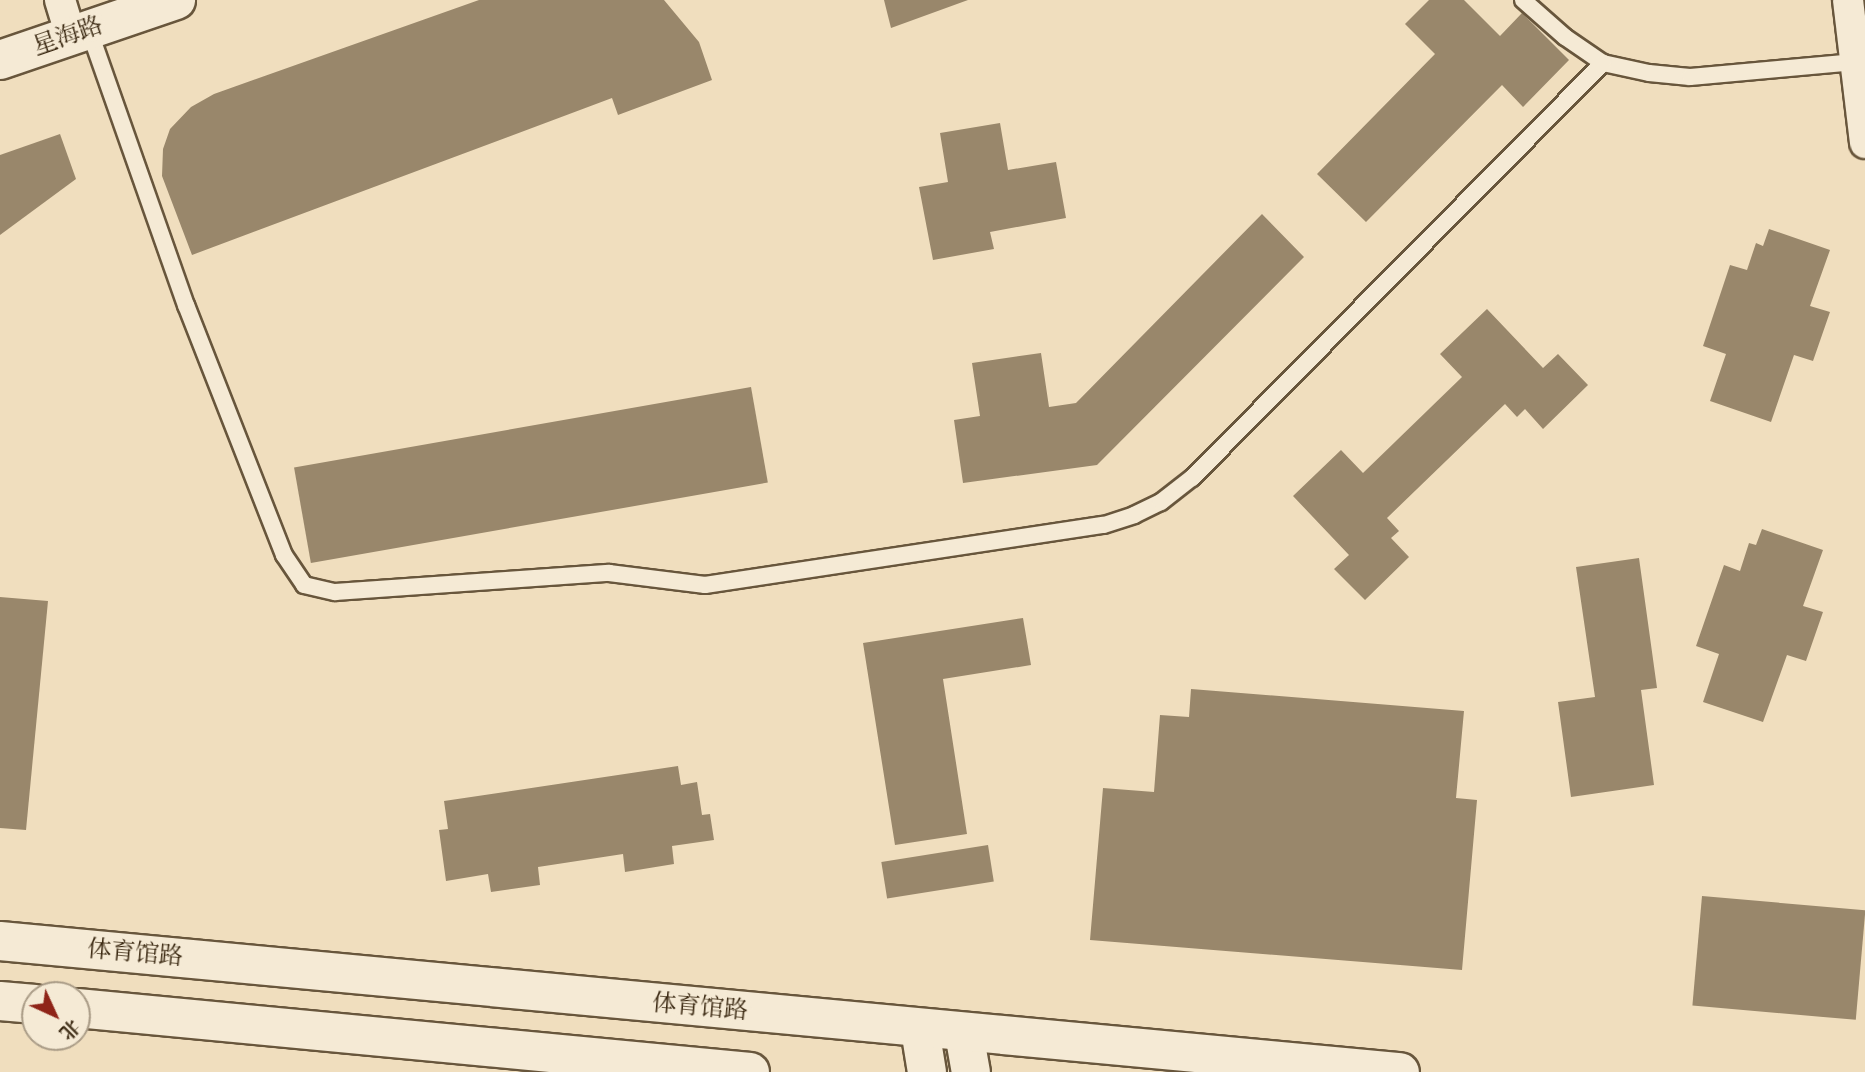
<!DOCTYPE html>
<meta charset="utf-8">
<style>
body{margin:0}
#map{position:relative;width:1865px;height:1072px;overflow:hidden;background:#f0debe;font-family:"Libre Bodoni","Noto Serif SC",serif}
div>[style]{position:absolute}
[style*='--x']{left:calc(var(--x)*1px);top:calc(var(--y)*1px);width:calc(var(--w)*1px);rotate:calc(var(--a)*1deg)}
.building>*{inset:0;background:#99876b;transform-origin:0 0}
.roads{filter:drop-shadow(2px 0 #68563c) drop-shadow(-2px 0 #68563c) drop-shadow(0 2px #68563c) drop-shadow(0 -2px #68563c)}
.service>*{height:16px;margin:-8px;padding:0 8px;transform-origin:8px;border-radius:8px;background:#f5ead5}
.minor>*{height:30px;margin:-15px;padding:0 15px;transform-origin:15px;border-radius:15px;background:#f5ead5}
.tertiary>*{height:38px;margin:-19px;padding:0 19px;transform-origin:19px;border-radius:19px;background:#f5ead5}
.secondary>*{height:38px;margin:-19px;padding:0 19px;transform-origin:19px;border-radius:19px;background:#f5ead5}
span{translate:-50% -50%;white-space:nowrap;text-align:center;line-height:1.15;-webkit-text-stroke:7px #f5ead5;paint-order:stroke}
.street-label{font-size:24px;color:#3a2811}
.north{position:absolute;left:21px;top:981px;width:70px;height:70px;box-sizing:border-box;background:#f5ead5;border:2px solid #aa9c87;border-radius:50%;rotate:135deg;font-size:19px;font-weight:700;line-height:28px;text-align:center;color:#3a2811}
.north::after{content:'';display:block;margin:auto;width:24px;height:32px;background:#8f2418;clip-path:polygon(50% 0,100% 100%,50% 72%,0 100%)}
</style>
<div id="map">
<div class="building">
<div style="clip-path:polygon(479px 0,664px 0,699px 42px,712px 80px,618px 115px,612px 98px,192px 255px,162px 176px,163px 149px,170px 129px,191px 107px,214px 94px)"></div>
<div style="clip-path:polygon(884px 0,968px 0,891px 28px)"></div>
<div style="clip-path:polygon(1429px 0,1464px 0,1500px 36px,1522px 13px,1569px 60px,1523px 107px,1502px 85px,1366px 222px,1317px 174px,1435px 54px,1405px 24px)"></div>
<div style="clip-path:polygon(1000px 123px,1008px 170px,1056px 162px,1066px 218px,990px 232px,994px 249px,933px 260px,919px 187px,948px 182px,940px 133px)"></div>
<div style="clip-path:polygon(60px 134px,76px 179px,0 235px,0 155px)"></div>
<div style="clip-path:polygon(1262px 214px,1304px 257px,1097px 465px,963px 483px,954px 420px,980px 416px,972px 363px,1041px 353px,1049px 407px,1076px 403px)"></div>
<div style="clip-path:polygon(1769px 229px,1830px 250px,1810px 306px,1830px 312px,1813px 361px,1794px 355px,1771px 422px,1710px 401px,1726px 354px,1703px 346px,1730px 265px,1747px 270px,1756px 243px,1763px 246px)"></div>
<div style="clip-path:polygon(1487px 309px,1543px 368px,1558px 354px,1588px 385px,1543px 429px,1525px 409px,1517px 417px,1505px 404px,1387px 518px,1399px 531px,1391px 538px,1409px 557px,1365px 600px,1334px 569px,1349px 555px,1293px 496px,1341px 450px,1363px 473px,1462px 377px,1440px 354px)"></div>
<div style="left:751px;top:387px;width:97px;height:464px;rotate:80deg"></div>
<div style="clip-path:polygon(1762px 529px,1823px 550px,1803px 606px,1823px 612px,1806px 661px,1787px 655px,1763px 722px,1703px 702px,1719px 654px,1696px 646px,1724px 565px,1740px 571px,1749px 543px,1756px 545px)"></div>
<div style="clip-path:polygon(1639px 558px,1657px 688px,1641px 690px,1654px 785px,1571px 797px,1558px 702px,1595px 697px,1576px 567px)"></div>
<div style="clip-path:polygon(0 597px,48px 601px,26px 830px,0 828px)"></div>
<div style="clip-path:polygon(1023px 618px,1031px 665px,943px 679px,967px 834px,895px 845px,863px 643px)"></div>
<div style="clip-path:polygon(1191px 689px,1464px 711px,1456px 798px,1477px 800px,1462px 970px,1090px 940px,1103px 788px,1154px 792px,1160px 715px,1189px 717px)"></div>
<div style="clip-path:polygon(678px 766px,681px 785px,697px 782px,702px 815px,710px 814px,714px 840px,672px 846px,674px 864px,625px 872px,623px 854px,538px 867px,540px 885px,491px 892px,488px 874px,446px 881px,439px 830px,448px 829px,444px 801px)"></div>
<div style="left:988px;top:845px;width:37px;height:108px;rotate:81deg"></div>
<div style="left:1702px;top:896px;width:164px;height:110px;rotate:5deg"></div>
</div>
<div class="roads">
<div class="service">
<div style="--x:1523;--y:0;--w:56;--a:41.4"></div>
<div style="--x:1565;--y:37;--w:46;--a:34.4"></div>
<div style="--x:1603;--y:63;--w:47;--a:12.3"></div>
<div style="--x:1649;--y:73;--w:41;--a:5.6"></div>
<div style="--x:1690;--y:77;--w:166;--a:-5.2"></div>
<div style="--x:89;--y:30;--w:292;--a:70.6"></div>
<div style="--x:186;--y:305;--w:269;--a:68.6"></div>
<div style="--x:284;--y:555;--w:36;--a:56"></div>
<div style="--x:304;--y:585;--w:32;--a:13"></div>
<div style="--x:335;--y:592;--w:275;--a:-4"></div>
<div style="--x:609;--y:573;--w:97;--a:7.1"></div>
<div style="--x:705;--y:585;--w:403;--a:-8.6"></div>
<div style="--x:1104;--y:525;--w:32;--a:-18"></div>
<div style="--x:1134;--y:515;--w:30;--a:-26"></div>
<div style="--x:1161;--y:502;--w:39;--a:-38"></div>
<div style="--x:1192;--y:478;--w:584;--a:-45.28"></div>
</div>
<div class="minor">
<div style="--x:60;--y:0;--w:39;--a:73"></div>
<div style="--x:1848;--y:0;--w:144;--a:83.2"></div>
</div>
<div class="tertiary">
<div style="--x:0;--y:60;--w:186;--a:-18.8"></div>
<div style="--x:920;--y:1029;--w:44;--a:80.8"></div>
<div style="--x:964;--y:1033;--w:40;--a:80"></div>
</div>
<div class="secondary">
<div style="--x:0;--y:941;--w:1406;--a:5.35"></div>
<div style="--x:0;--y:1001;--w:35;--a:5"></div>
<div style="--x:77;--y:1008;--w:676;--a:5.43"></div>
</div>
</div>
<div class="street-label">
<span style="left:68px;top:37px;rotate:-19deg">星海路</span>
<span style="left:135px;top:954px;rotate:5deg">体育馆路</span>
<span style="left:700px;top:1008px;rotate:5deg">体育馆路</span>
</div>
<div class="north">北</div>
</div>
